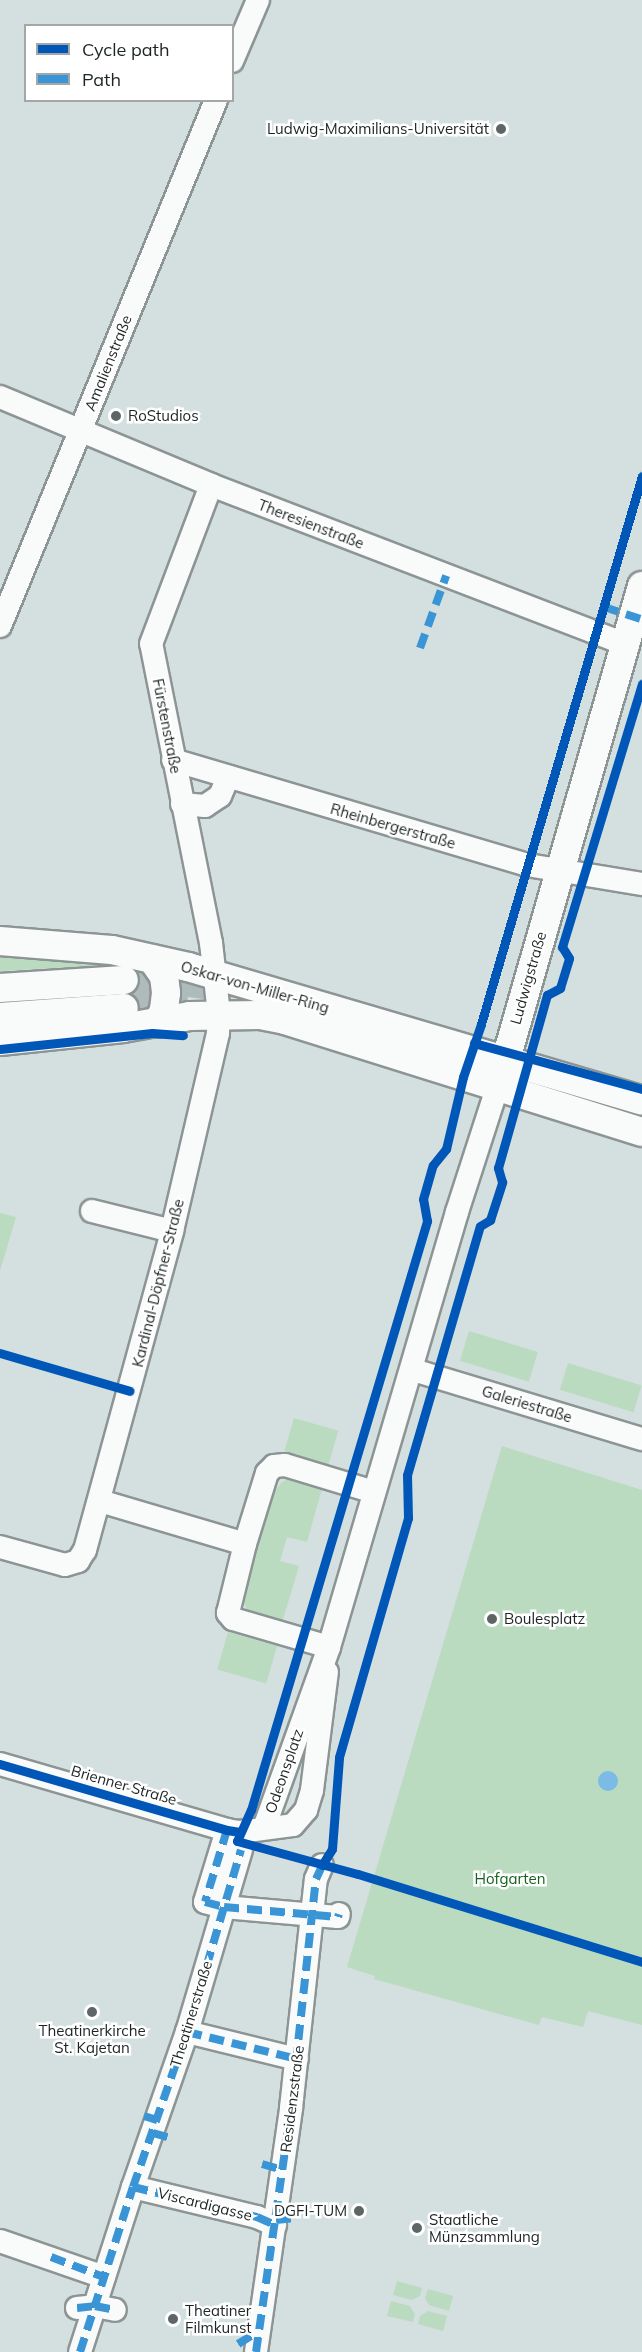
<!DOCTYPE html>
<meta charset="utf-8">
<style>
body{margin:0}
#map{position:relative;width:642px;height:2352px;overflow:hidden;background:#d4dfdf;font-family:Mulish,sans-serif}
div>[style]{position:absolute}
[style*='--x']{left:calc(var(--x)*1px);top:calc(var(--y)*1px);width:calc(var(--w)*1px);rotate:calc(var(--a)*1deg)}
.green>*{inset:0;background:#badbbf;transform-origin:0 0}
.water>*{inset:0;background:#7cbbe6}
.round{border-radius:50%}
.major-tunnel>*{height:28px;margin-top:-14px;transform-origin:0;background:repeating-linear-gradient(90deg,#afbaba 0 28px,transparent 0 42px)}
.roads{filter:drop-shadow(2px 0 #8c9494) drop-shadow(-2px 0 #8c9494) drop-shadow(0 2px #8c9494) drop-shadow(0 -2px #8c9494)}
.minor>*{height:22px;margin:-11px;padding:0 11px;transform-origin:11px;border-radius:11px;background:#f9fafa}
.major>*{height:28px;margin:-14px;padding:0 14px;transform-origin:14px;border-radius:14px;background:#f9fafa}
.quiet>*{height:8px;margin-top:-4px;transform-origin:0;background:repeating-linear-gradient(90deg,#3a95d6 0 15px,transparent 0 23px)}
.cycleway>*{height:9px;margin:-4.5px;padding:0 4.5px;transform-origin:4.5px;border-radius:4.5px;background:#0057b8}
.dots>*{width:16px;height:16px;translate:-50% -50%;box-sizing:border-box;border:3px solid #fff;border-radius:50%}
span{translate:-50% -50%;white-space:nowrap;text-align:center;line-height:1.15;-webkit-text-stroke:5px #fff;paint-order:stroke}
.poi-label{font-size:15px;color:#1d2424}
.right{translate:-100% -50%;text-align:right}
.left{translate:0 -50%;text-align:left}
.street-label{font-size:15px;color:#1d2424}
.park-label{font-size:15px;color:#165f1e}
.legend{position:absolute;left:24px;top:24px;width:210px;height:78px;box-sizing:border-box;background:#fff;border:2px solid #a5a7a7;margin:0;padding:8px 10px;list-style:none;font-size:18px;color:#1d2424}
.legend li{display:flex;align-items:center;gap:12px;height:30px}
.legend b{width:30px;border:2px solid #a5a7a7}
</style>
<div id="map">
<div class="green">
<div style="clip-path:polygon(0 946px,124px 958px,157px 977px,148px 1016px,0 1035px,124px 964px,0 971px)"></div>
<div style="clip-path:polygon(0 1213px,16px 1217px,0 1271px)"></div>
<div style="left:469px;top:1331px;width:72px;height:31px;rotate:17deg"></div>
<div style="left:568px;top:1363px;width:77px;height:28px;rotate:17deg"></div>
<div style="left:294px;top:1418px;width:46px;height:37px;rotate:16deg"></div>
<div style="clip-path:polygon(502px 1446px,642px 1490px,642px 2025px,588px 2011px,583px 2027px,542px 2017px,539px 2025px,374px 1979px,375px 1976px,347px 1967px)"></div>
<div style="clip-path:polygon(290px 1478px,323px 1485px,307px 1542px,287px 1537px,280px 1561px,299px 1566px,281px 1626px,251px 1615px,244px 1604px,243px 1595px,273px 1494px,282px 1482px)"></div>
<div style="left:228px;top:1632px;width:51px;height:39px;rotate:16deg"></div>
<div style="clip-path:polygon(397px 2281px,422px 2288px,420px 2296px,412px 2300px,393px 2295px)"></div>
<div style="clip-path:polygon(428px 2289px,453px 2296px,449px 2311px,429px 2305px,425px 2298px)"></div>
<div style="clip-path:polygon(391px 2301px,410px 2306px,415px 2314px,413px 2322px,387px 2316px)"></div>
<div style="clip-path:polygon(428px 2311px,447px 2316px,443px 2331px,418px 2324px,420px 2316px)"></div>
</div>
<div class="water">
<div class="round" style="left:598px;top:1771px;width:20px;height:20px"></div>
</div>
<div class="major-tunnel">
<div style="--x:124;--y:980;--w:57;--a:2"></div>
<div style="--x:181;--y:982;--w:51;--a:7.8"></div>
<div style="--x:124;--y:1008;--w:64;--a:-1.8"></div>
</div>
<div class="roads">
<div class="minor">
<div style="--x:232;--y:61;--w:66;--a:-66.9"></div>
<div style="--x:0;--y:397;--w:229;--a:22.6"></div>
<div style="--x:211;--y:485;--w:443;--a:21"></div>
<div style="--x:0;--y:626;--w:569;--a:-67.67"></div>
<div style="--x:173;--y:760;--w:369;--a:16.5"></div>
<div style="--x:527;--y:865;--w:117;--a:9.4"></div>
<div style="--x:182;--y:804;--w:23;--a:5"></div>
<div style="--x:205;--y:806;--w:18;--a:-34"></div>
<div style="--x:220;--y:796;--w:21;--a:-67"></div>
<div style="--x:92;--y:1211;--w:82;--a:14"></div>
<div style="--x:413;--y:1370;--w:239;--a:16.8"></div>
<div style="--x:100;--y:1501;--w:151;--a:16.5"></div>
<div style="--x:0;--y:1547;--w:67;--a:15.5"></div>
<div style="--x:65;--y:1565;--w:14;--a:-17"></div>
<div style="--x:78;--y:1561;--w:13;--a:-58"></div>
<div style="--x:85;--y:1550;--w:331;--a:-74.7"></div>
<div style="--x:172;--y:1231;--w:203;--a:-76.9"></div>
<div style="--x:218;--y:1033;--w:19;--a:-87"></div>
<div style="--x:219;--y:1014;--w:71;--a:-96.4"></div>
<div style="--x:211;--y:943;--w:305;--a:-101.3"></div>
<div style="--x:151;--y:644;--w:170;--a:-69.3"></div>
<div style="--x:329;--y:1647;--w:100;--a:-163.7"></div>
<div style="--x:233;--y:1619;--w:8;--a:-130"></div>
<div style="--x:228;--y:1613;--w:71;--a:-76.2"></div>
<div style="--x:245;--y:1544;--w:74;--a:-72.8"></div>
<div style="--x:267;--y:1473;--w:10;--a:-45"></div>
<div style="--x:274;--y:1466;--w:11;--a:-5"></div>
<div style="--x:285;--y:1465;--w:93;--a:16.9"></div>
<div style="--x:0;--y:1764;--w:236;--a:16.2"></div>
<div style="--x:227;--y:1830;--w:13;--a:9"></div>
<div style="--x:240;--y:1832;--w:53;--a:-7.5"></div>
<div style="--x:293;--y:1825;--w:20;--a:-49"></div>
<div style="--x:306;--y:1810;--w:21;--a:-73"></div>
<div style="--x:312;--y:1790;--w:119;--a:-82.8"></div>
<div style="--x:264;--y:1828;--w:192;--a:-70.2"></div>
<div style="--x:329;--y:1647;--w:453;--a:-73.6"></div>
<div style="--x:457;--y:1212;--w:130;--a:-72.1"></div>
<div style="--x:227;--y:1830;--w:75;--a:107"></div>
<div style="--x:205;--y:1902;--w:20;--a:15"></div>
<div style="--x:224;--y:1907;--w:114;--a:5"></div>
<div style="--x:338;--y:1917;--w:3;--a:-72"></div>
<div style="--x:187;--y:2032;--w:113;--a:13.8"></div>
<div style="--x:133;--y:2187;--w:128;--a:13.6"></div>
<div style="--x:257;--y:2217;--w:20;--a:24"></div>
<div style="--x:0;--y:2241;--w:110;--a:19.1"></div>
<div style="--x:77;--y:2308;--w:18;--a:-6"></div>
<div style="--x:95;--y:2306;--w:20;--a:11"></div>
<div style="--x:80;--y:2352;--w:173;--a:-72.2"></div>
<div style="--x:133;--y:2187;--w:164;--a:-70.8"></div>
<div style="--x:187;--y:2032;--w:190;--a:-73.5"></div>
<div style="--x:256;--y:2352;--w:246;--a:-81.8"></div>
<div style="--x:291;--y:2108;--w:230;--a:-83.8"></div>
<div style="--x:316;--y:1879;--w:15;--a:-67"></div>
</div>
<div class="major">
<div style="--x:0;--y:941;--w:112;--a:4.6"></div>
<div style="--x:112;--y:950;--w:78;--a:12.6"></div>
<div style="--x:188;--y:967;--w:473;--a:16.4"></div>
<div style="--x:152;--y:959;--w:21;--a:55"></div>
<div style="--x:164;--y:976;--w:17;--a:83"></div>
<div style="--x:166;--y:993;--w:17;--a:97"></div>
<div style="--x:164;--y:1010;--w:14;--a:115"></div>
<div style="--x:0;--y:988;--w:124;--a:-3.7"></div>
<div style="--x:0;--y:1017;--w:124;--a:-4.2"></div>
<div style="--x:0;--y:1041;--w:124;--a:-6"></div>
<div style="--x:123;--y:1028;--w:68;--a:-10.2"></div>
<div style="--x:190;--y:1016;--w:70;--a:-0.8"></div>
<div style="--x:260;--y:1015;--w:25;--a:11"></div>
<div style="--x:285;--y:1020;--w:374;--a:17.4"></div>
<div style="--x:500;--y:1080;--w:514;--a:-73.96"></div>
</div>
</div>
<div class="quiet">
<div style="--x:604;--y:607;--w:40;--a:18"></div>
<div style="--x:420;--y:648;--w:77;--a:-70.1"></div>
<div style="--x:227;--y:1830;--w:75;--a:107"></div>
<div style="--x:205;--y:1902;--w:20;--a:15"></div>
<div style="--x:224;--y:1907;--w:114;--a:5"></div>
<div style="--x:338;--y:1917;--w:3;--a:-72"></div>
<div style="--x:187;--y:2032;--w:113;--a:13.8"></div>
<div style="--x:144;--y:2116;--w:14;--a:17"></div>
<div style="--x:153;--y:2133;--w:15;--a:16"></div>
<div style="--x:262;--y:2164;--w:22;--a:16"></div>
<div style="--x:133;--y:2187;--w:128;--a:13.6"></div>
<div style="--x:257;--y:2217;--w:20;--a:24"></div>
<div style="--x:276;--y:2220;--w:19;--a:-6"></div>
<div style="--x:51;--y:2257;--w:57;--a:20.7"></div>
<div style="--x:77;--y:2308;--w:18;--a:-6"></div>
<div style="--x:95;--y:2306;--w:20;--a:11"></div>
<div style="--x:238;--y:2344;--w:22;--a:-32"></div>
<div style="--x:80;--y:2352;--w:173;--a:-72.2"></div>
<div style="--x:133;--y:2187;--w:164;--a:-70.8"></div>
<div style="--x:187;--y:2032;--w:190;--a:-73.5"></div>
<div style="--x:256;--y:2352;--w:246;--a:-81.8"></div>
<div style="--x:291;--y:2108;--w:230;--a:-83.8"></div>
<div style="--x:316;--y:1879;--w:21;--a:-65"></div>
</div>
<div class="cycleway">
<div style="--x:474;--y:1043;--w:174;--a:15.3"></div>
<div style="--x:0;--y:1049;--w:153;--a:-6"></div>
<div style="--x:152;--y:1033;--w:31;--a:4"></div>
<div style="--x:0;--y:1353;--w:135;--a:16.3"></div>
<div style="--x:0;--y:1764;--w:236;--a:16.2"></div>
<div style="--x:227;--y:1830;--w:13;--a:9"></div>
<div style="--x:237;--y:1841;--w:34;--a:-66"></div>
<div style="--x:251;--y:1810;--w:615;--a:-73.36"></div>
<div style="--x:427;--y:1221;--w:22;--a:-100"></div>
<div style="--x:423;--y:1199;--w:35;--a:-74"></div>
<div style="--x:433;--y:1165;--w:21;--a:-51"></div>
<div style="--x:446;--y:1149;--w:74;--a:-76.7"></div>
<div style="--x:463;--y:1077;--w:56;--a:-71.2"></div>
<div style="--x:481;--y:1024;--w:571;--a:-73.63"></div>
<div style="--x:237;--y:1841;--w:125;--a:15.3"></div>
<div style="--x:358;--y:1874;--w:297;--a:17.2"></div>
<div style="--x:322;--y:1865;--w:19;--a:-58"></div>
<div style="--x:332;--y:1849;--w:92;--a:-85.6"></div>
<div style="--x:339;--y:1757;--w:249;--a:-73.9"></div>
<div style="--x:408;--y:1518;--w:43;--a:-91.3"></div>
<div style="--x:407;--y:1475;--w:259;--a:-73.7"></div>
<div style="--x:480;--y:1226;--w:12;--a:-31"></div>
<div style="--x:490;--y:1220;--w:40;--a:-72"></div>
<div style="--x:502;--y:1182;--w:15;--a:-106"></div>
<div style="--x:498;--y:1168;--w:180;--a:-74.2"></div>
<div style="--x:547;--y:995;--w:15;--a:-28"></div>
<div style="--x:560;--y:988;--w:31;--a:-73"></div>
<div style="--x:569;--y:958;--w:13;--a:-122"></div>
<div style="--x:562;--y:947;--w:275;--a:-73.1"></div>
</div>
<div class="dots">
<div style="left:501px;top:129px;background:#5d6565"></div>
<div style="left:116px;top:416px;background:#5d6565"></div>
<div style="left:492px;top:1619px;background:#5d6565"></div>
<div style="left:92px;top:2012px;background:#5d6565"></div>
<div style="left:359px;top:2211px;background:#5d6565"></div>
<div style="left:417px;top:2228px;background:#5d6565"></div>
<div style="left:173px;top:2319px;background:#5d6565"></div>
</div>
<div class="poi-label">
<span class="right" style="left:489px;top:129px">Ludwig-Maximilians-Universität</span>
<span class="left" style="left:128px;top:416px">RoStudios</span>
<span class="left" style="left:504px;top:1619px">Boulesplatz</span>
<span style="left:92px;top:2039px">Theatinerkirche<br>St. Kajetan</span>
<span class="right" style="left:347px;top:2211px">DGFI-TUM</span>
<span class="left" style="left:429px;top:2228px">Staatliche<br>Münzsammlung</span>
<span class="left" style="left:185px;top:2319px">Theatiner<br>Filmkunst</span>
</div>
<div class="street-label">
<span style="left:108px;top:363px;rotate:-68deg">Amalienstraße</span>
<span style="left:311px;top:524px;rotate:21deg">Theresienstraße</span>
<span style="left:167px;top:726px;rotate:79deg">Fürstenstraße</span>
<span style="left:393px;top:826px;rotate:16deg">Rheinbergerstraße</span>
<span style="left:528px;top:978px;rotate:-74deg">Ludwigstraße</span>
<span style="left:255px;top:987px;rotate:16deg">Oskar-von-Miller-Ring</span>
<span style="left:158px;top:1283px;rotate:-76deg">Kardinal-Döpfner-Straße</span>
<span style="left:527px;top:1404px;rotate:17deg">Galeriestraße</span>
<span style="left:284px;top:1771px;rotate:-71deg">Odeonsplatz</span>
<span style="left:124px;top:1785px;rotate:16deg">Brienner Straße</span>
<span style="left:191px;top:2014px;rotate:-73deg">Theatinerstraße</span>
<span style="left:292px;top:2099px;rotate:-83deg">Residenzstraße</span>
<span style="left:205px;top:2204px;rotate:14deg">Viscardigasse</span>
</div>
<div class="park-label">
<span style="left:510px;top:1879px">Hofgarten</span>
</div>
<ul class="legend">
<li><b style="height:8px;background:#0057b8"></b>Cycle path</li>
<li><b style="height:8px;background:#3a95d6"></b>Path</li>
</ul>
</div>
